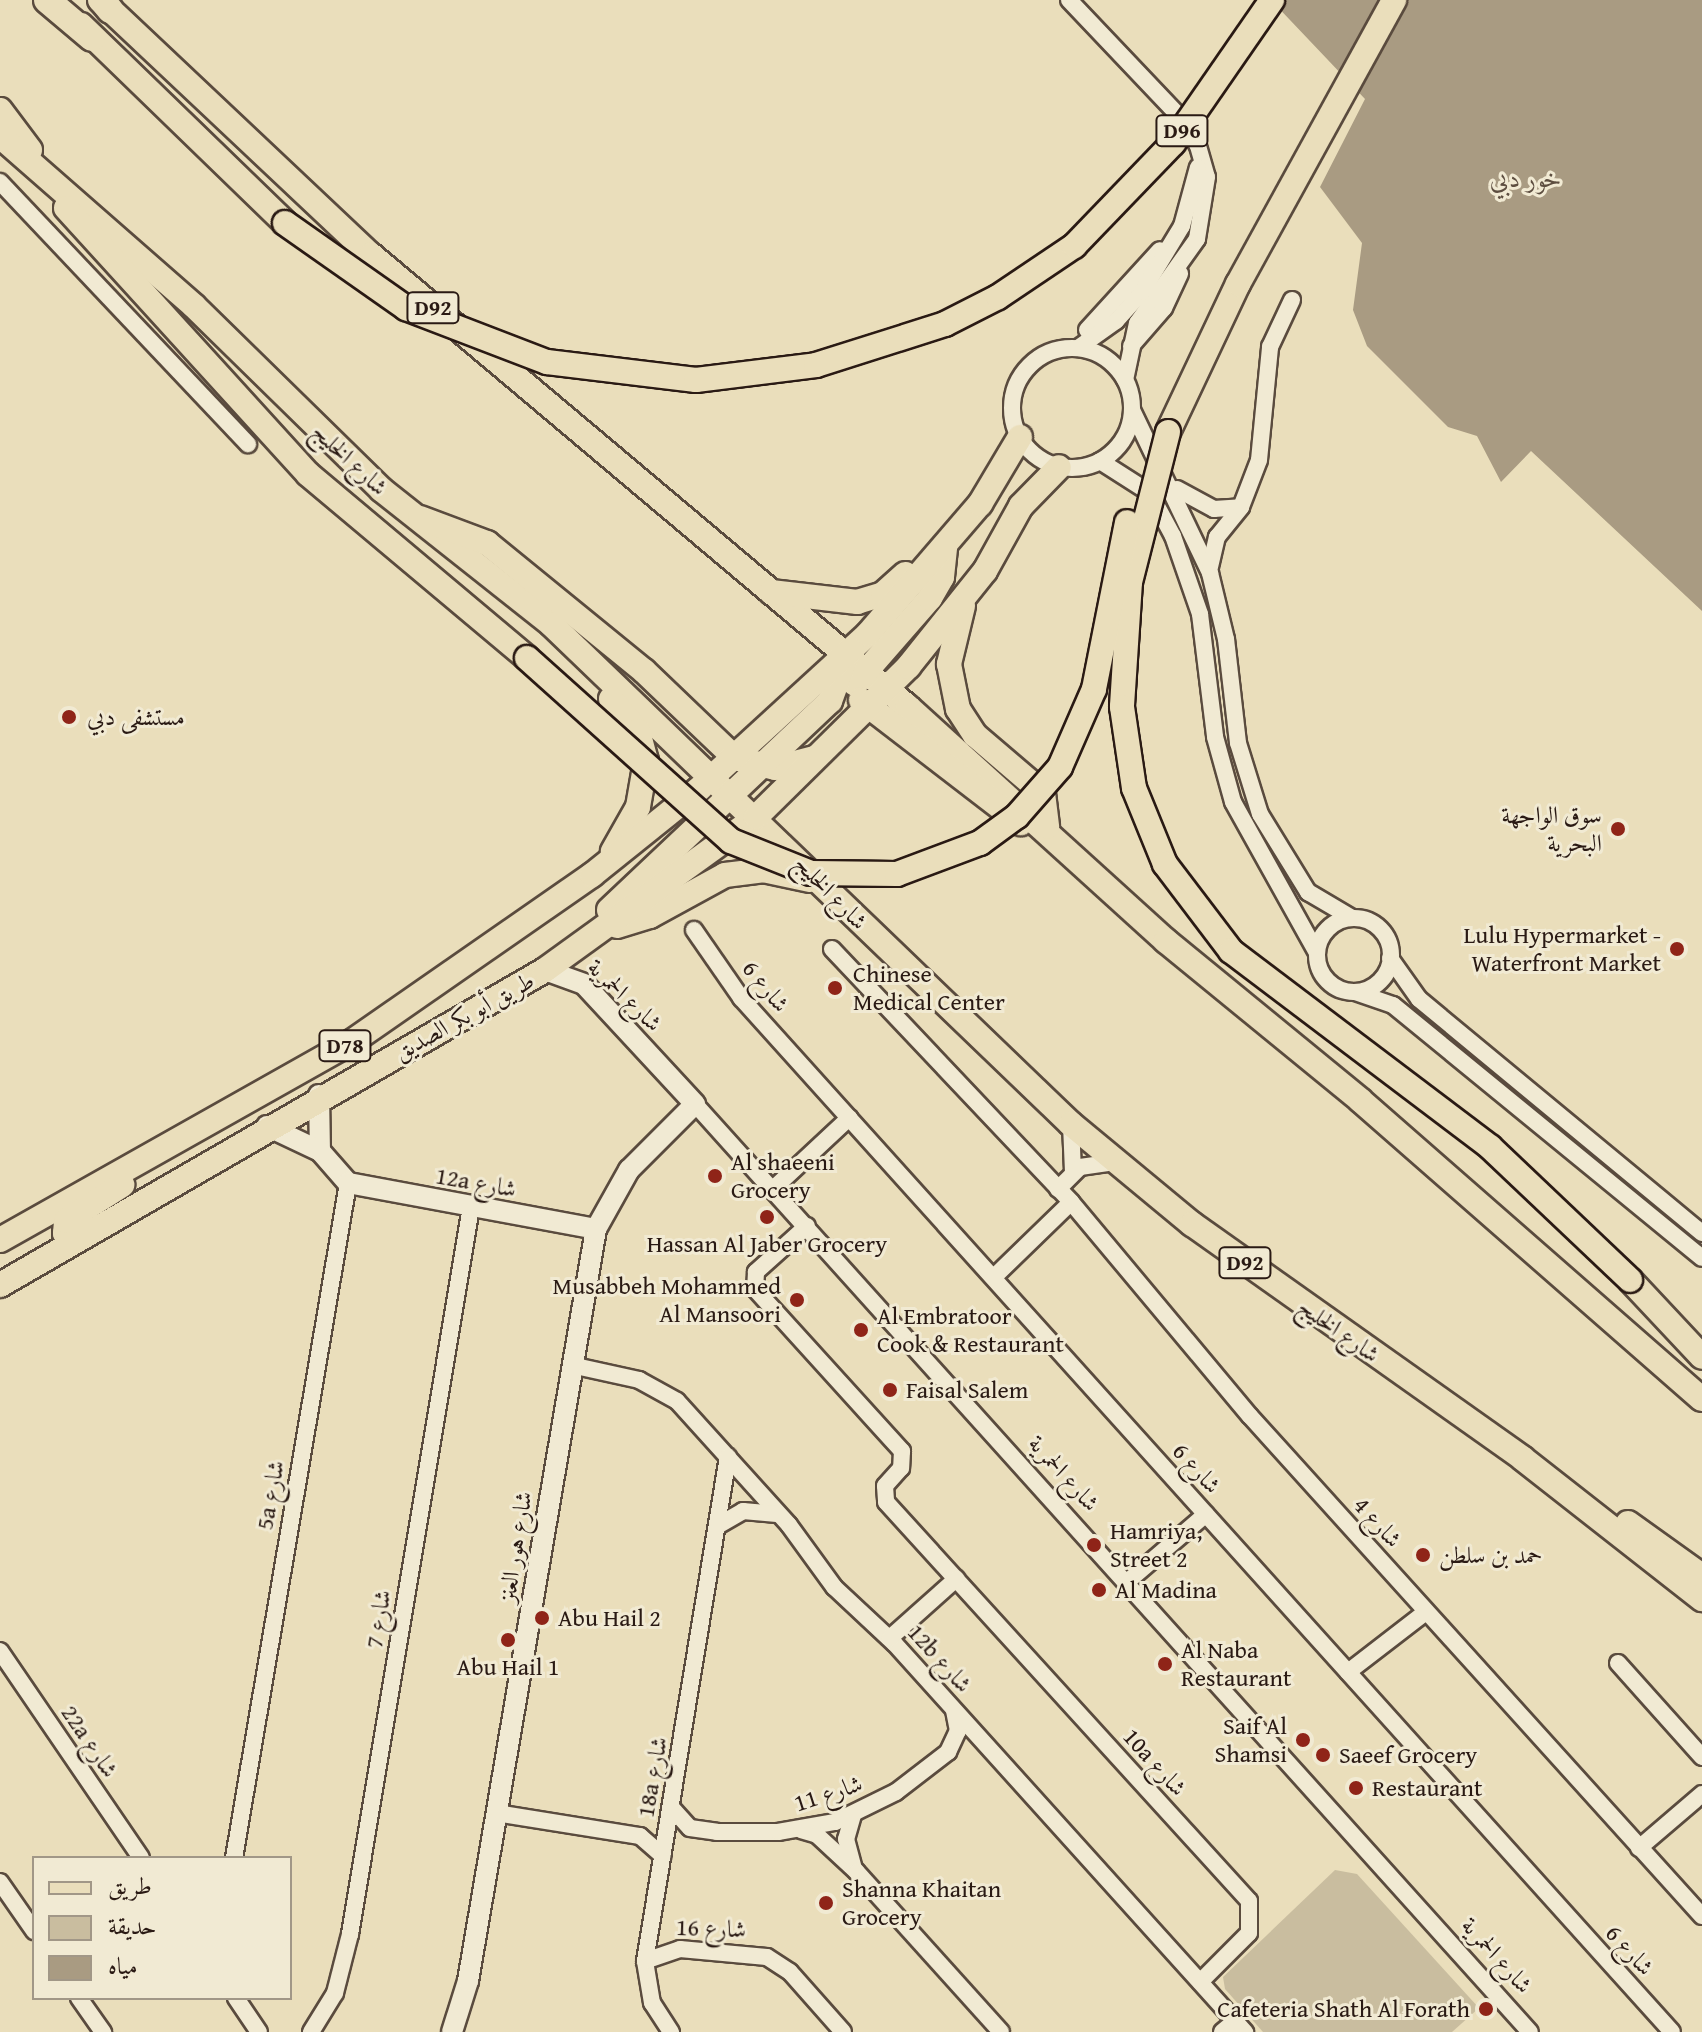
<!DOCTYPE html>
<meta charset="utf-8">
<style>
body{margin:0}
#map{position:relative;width:1702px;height:2032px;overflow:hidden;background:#eadebb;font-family:"Gentium Book Plus",Amiri,serif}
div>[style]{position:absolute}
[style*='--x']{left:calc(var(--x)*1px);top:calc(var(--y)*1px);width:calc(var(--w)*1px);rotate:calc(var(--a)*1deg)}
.green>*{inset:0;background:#c9bd9f}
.water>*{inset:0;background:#a99b82}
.roads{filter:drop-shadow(2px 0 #5a4b3e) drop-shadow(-2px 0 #5a4b3e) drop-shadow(0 2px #5a4b3e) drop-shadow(0 -2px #5a4b3e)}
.minor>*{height:16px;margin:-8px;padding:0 8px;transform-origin:8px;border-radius:8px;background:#f1ead3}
.minor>.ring{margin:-8px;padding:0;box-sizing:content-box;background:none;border:16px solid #f1ead3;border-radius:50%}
.tertiary>*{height:20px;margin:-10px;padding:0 10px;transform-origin:10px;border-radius:10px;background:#f1ead3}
.primary>*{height:24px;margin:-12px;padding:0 12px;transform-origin:12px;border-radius:12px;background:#eadebb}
.trunk>*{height:26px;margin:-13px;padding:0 13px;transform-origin:13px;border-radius:13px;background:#eadebb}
.bridges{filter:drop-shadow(2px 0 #2a1a14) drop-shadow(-2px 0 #2a1a14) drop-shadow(0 2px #2a1a14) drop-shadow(0 -2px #2a1a14)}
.primary-bridge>*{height:24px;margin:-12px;padding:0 12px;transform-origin:12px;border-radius:12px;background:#eadebb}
.dots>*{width:22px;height:22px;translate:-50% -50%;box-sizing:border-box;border:4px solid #f1ead3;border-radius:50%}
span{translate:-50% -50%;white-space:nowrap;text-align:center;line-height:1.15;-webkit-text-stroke:6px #f1ead3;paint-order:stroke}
.shield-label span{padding:2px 6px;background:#f1ead3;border:2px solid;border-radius:6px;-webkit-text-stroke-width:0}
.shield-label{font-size:22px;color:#2a1a14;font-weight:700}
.street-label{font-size:24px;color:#2a1a14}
.poi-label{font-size:24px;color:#2a1a14}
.left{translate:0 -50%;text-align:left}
.right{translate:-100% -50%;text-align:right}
.water-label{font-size:26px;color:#5d4e40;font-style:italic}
.legend{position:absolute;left:32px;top:1856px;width:260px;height:144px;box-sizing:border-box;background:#f1ead3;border:2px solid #a19787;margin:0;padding:10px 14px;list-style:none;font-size:24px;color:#2a1a14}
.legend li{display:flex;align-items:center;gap:16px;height:40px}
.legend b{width:40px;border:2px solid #a19787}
</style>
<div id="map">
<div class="green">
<div style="clip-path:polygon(1335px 1870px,1357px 1874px,1479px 2008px,1452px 2032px,1263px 2032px,1225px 1989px,1223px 1977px)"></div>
</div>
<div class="water">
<div style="clip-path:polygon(1271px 0,1702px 0,1702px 611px,1531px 451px,1501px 482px,1477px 436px,1448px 427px,1367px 346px,1353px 310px,1362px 243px,1320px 187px,1365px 99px)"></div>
</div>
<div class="roads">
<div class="minor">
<div style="--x:1069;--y:0;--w:161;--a:46.5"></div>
<div style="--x:1180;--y:117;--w:34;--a:58"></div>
<div style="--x:1198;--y:146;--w:32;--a:74"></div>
<div style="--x:1207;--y:177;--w:63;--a:99.2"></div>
<div style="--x:1197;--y:239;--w:103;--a:125.5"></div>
<div style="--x:1137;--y:323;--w:58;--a:101.9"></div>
<div style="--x:0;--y:182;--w:361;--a:46.6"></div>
<div style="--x:1087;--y:330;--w:108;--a:-47.6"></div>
<div style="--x:1131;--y:346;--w:50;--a:-49"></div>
<div style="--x:1164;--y:308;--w:38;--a:-65"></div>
<div class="ring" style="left:1012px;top:348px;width:104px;height:104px"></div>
<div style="--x:1078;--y:348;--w:47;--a:-35.4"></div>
<div style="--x:1116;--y:321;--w:39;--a:-48"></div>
<div style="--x:1142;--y:292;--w:77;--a:-58.8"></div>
<div style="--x:1182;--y:226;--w:61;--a:-74.8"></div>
<div style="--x:1132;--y:410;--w:181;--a:64.4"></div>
<div style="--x:1210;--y:573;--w:68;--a:76.4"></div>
<div style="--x:1226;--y:639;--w:105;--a:83.4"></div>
<div style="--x:1238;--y:743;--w:74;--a:72.8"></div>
<div style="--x:1260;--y:814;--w:92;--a:58.4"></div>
<div style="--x:1308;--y:892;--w:51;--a:30.6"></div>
<div style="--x:1100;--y:461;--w:59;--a:32.6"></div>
<div style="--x:1150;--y:493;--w:49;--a:61.9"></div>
<div style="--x:1173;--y:536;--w:83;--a:70.9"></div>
<div style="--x:1200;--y:614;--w:124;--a:83"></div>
<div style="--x:1215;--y:737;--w:67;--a:74.5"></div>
<div style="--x:1233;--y:802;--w:173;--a:60.9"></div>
<div style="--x:1177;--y:489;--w:42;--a:28.4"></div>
<div style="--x:1214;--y:509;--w:27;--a:-4"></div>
<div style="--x:1210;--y:567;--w:31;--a:-77"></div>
<div style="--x:1217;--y:537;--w:38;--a:-51"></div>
<div style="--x:1241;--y:507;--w:50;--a:-69"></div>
<div style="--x:1259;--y:460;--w:114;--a:-84.4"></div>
<div style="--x:1270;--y:347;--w:52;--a:-64.9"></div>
<div class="ring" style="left:1317px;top:918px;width:58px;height:58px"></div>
<div style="--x:694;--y:930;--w:83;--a:55.3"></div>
<div style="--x:741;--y:998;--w:1391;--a:48"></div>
<div style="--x:832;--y:949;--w:348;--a:46.6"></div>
<div style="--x:1071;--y:1202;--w:279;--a:50.1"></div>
<div style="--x:1250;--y:1416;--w:674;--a:47.89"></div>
<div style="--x:1390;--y:958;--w:50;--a:54.7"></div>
<div style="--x:1419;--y:999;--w:367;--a:39.6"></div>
<div style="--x:1355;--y:992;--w:40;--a:18.9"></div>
<div style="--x:1393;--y:1005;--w:399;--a:39.3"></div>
<div style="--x:695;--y:1104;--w:1248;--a:48.02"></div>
<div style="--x:1071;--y:1124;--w:48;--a:87.6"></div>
<div style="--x:774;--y:1188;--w:103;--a:-43"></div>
<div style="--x:1058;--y:1189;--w:31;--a:-45"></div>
<div style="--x:1080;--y:1167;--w:35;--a:-8"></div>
<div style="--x:807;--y:1226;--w:69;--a:138"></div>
<div style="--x:756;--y:1272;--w:17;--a:93"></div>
<div style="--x:755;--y:1289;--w:219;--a:47.8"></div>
<div style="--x:902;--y:1451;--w:17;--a:93"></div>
<div style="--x:901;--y:1468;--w:24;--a:132"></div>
<div style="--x:885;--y:1486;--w:16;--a:86"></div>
<div style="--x:886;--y:1502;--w:539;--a:47.7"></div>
<div style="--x:1249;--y:1901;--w:32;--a:90"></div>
<div style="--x:1249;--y:1933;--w:69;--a:135"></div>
<div style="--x:994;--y:1277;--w:107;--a:-44.2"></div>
<div style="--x:571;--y:1365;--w:70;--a:12.4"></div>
<div style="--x:639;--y:1380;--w:43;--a:28.9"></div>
<div style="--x:677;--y:1401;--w:167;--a:47.9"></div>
<div style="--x:789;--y:1525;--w:77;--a:54"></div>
<div style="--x:834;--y:1587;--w:83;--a:43.1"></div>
<div style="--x:895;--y:1644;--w:523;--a:47.95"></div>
<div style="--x:719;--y:1525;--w:28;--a:-30"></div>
<div style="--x:743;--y:1511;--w:34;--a:5"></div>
<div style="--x:1127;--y:1582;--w:104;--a:-40.7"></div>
<div style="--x:890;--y:1638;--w:89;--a:-41.8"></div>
<div style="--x:0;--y:1651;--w:250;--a:55.7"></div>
<div style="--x:1618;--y:1663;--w:126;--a:48.2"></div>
<div style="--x:1348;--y:1672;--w:98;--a:-37.6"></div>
<div style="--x:671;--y:1807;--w:28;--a:48"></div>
<div style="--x:690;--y:1828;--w:27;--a:8"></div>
<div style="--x:717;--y:1832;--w:61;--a:0"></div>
<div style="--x:778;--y:1832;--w:58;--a:-10"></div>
<div style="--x:835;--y:1822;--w:68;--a:-26.2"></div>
<div style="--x:896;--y:1792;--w:66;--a:-37.6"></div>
<div style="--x:948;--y:1752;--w:23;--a:-65"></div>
<div style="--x:958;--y:1731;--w:21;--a:-101"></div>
<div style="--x:496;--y:1813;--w:146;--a:9.1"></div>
<div style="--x:640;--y:1836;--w:30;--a:41"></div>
<div style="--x:853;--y:1815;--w:25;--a:106"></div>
<div style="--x:846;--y:1839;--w:30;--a:75"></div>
<div style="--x:801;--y:1830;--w:17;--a:17"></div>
<div style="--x:817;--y:1835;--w:54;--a:42.8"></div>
<div style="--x:857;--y:1872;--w:215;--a:48"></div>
<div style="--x:1639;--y:1848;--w:83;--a:-40.6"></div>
<div style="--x:234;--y:1858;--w:685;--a:-80.41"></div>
<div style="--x:0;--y:1882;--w:60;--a:55.2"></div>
<div style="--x:645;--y:1961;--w:37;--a:-19"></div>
<div style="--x:680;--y:1949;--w:87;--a:5.3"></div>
<div style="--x:767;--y:1957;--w:27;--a:33"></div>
<div style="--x:790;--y:1972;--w:80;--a:48.5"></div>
<div style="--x:79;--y:1998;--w:42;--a:54.8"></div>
<div style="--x:236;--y:1998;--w:41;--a:55.9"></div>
<div style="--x:311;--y:2032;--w:46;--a:-58.4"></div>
<div style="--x:335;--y:1993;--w:61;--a:-75.7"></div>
<div style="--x:350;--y:1934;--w:737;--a:-80.55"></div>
<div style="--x:671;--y:2032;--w:35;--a:-123"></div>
<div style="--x:652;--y:2003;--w:43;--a:-99.5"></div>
<div style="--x:645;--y:1961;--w:511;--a:-80.65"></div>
<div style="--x:1222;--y:2032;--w:17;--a:-40"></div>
</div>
<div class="tertiary">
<div style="--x:319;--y:1095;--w:56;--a:89"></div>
<div style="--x:320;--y:1151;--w:43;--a:48.8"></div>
<div style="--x:348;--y:1183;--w:252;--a:10.5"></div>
<div style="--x:267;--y:1126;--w:59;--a:25.3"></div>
<div style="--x:452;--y:2032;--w:53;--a:-72.6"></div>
<div style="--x:468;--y:1981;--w:763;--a:-80.34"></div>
<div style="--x:596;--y:1229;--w:68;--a:-60.8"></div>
<div style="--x:629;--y:1170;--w:93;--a:-45"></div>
<div style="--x:695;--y:1104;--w:163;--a:-132.8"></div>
<div style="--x:584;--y:984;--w:41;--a:-160.3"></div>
</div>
<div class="primary">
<div style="--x:100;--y:0;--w:372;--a:43.3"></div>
<div style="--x:371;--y:255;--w:702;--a:40.09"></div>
<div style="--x:908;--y:707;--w:348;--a:42.2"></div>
<div style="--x:1166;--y:941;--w:251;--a:39.3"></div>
<div style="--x:1360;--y:1100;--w:454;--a:41.2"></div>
<div style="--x:81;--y:25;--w:284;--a:44.1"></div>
<div style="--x:0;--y:110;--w:50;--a:53.1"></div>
<div style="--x:0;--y:136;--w:258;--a:41.2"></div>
<div style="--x:194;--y:306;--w:263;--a:44.4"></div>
<div style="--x:382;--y:490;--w:216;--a:38.4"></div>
<div style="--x:551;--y:624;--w:721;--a:43.88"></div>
<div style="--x:1071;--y:1124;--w:157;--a:39.6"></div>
<div style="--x:1192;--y:1224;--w:405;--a:35.3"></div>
<div style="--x:1522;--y:1458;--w:229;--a:38.1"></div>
<div style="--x:66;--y:208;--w:360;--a:47.7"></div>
<div style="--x:308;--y:474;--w:286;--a:40"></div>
<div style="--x:1168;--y:432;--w:164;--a:-64.7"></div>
<div style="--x:1238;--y:284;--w:324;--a:-61.2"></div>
<div style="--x:420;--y:518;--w:72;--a:20.5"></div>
<div style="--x:487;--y:543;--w:203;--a:39.2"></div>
<div style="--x:644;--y:671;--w:126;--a:43.7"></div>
<div style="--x:735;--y:758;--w:41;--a:14"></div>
<div style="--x:775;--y:768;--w:40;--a:-14.4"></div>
<div style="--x:771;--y:592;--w:87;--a:6.6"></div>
<div style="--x:857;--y:602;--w:27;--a:-17"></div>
<div style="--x:883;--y:594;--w:30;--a:-42"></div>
<div style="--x:963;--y:606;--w:60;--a:103.6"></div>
<div style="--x:949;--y:664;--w:46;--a:78.7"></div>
<div style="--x:958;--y:709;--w:31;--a:57"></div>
<div style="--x:975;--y:735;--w:89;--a:40.5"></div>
<div style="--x:1043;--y:793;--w:34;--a:83"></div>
<div style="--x:855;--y:684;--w:114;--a:-48.9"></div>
<div style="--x:930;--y:598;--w:24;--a:-60"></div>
<div style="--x:942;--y:577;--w:31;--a:-84"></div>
<div style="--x:611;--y:699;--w:42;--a:49.8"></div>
<div style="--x:638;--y:731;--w:31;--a:75"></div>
<div style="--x:646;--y:761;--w:47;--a:99.9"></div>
<div style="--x:638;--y:807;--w:51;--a:119.6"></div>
<div style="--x:861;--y:700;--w:202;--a:37.6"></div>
<div style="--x:609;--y:910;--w:304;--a:-43.4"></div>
<div style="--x:830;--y:701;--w:47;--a:-70"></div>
<div style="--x:617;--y:926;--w:34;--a:-17"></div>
<div style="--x:650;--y:916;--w:85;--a:-28.7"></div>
<div style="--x:725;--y:875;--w:38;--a:-7"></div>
<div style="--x:763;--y:870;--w:48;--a:12"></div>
<div style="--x:0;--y:1240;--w:405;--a:-29.4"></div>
<div style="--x:353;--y:1041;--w:291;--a:-34.8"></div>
<div style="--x:592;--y:875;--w:137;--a:-38.8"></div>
<div style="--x:699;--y:789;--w:229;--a:-42.5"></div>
<div style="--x:868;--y:634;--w:172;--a:-49.3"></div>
<div style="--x:980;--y:504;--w:78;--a:-59.2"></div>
<div style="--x:73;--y:1242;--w:12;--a:-132"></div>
<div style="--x:65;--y:1233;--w:12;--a:-85"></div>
<div style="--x:66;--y:1221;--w:67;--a:-32.7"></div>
<div style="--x:1630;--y:1280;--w:105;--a:46.9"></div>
<div style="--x:0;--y:1285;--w:629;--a:-30.03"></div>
<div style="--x:545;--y:970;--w:261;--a:-35.9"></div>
<div style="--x:756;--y:817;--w:214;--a:-44.6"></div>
<div style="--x:908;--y:667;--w:123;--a:-51.3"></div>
<div style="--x:985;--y:571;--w:74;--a:-61"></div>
<div style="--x:1021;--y:506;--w:54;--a:-45.7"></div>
<div style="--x:1628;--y:1523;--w:91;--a:35.6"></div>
</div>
<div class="trunk">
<div style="--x:47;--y:0;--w:59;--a:40.2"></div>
<div style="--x:102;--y:0;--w:13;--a:51"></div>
</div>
</div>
<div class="bridges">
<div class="primary-bridge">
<div style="--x:285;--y:223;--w:148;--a:35.1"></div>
<div style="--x:406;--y:308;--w:151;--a:21"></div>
<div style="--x:547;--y:362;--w:150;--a:6.9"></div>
<div style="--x:696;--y:380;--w:121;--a:-7.1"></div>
<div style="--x:816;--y:365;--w:135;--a:-17.6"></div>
<div style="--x:945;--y:324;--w:59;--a:-27"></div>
<div style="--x:998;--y:297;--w:92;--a:-33.9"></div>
<div style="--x:1074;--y:246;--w:143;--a:-46.1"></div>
<div style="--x:1173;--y:143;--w:174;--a:-55.3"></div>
<div style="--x:1168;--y:432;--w:155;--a:104.2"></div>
<div style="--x:1130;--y:582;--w:125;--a:93.7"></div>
<div style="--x:1122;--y:707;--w:82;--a:81.6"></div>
<div style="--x:1134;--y:788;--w:82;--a:67.8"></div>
<div style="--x:1165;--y:864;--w:109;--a:52.8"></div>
<div style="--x:1231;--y:951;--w:325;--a:37.1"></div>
<div style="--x:1490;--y:1147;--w:193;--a:43.5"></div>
<div style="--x:527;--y:658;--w:274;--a:41.9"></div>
<div style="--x:731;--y:841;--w:86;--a:21.8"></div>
<div style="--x:811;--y:873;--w:86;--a:0.7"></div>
<div style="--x:897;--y:874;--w:89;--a:-20.5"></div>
<div style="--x:980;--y:843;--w:46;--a:-36.1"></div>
<div style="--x:1017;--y:816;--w:65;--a:-48.7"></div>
<div style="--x:1060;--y:767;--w:85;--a:-66.4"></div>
<div style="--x:1094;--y:689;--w:170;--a:-78.8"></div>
</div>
</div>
<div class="dots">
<div style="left:69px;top:717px;background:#8f2418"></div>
<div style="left:1618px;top:829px;background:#8f2418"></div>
<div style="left:1677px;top:949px;background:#8f2418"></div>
<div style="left:835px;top:988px;background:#8f2418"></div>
<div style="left:715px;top:1176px;background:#8f2418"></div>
<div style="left:767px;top:1217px;background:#8f2418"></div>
<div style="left:797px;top:1300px;background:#8f2418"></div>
<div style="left:861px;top:1330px;background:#8f2418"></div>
<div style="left:890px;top:1390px;background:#8f2418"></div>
<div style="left:1094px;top:1545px;background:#8f2418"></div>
<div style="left:1423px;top:1555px;background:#8f2418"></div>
<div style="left:1099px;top:1590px;background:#8f2418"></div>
<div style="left:542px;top:1618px;background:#8f2418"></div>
<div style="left:508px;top:1640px;background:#8f2418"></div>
<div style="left:1165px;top:1664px;background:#8f2418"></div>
<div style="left:1303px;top:1740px;background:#8f2418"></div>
<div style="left:1323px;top:1755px;background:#8f2418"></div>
<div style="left:1356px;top:1788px;background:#8f2418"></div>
<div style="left:826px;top:1903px;background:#8f2418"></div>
<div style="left:1486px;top:2009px;background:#8f2418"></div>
</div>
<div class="shield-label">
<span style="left:1182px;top:131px">D96</span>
<span style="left:433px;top:308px">D92</span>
<span style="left:345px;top:1046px">D78</span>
<span style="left:1245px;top:1263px">D92</span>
</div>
<div class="street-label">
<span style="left:350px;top:459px;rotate:43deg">شارع الخليج</span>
<span style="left:831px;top:892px;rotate:46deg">شارع الخليج</span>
<span style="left:766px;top:986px;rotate:51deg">شارع 6</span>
<span style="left:625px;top:995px;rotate:44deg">شارع الحمرية</span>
<span style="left:464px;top:1016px;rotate:-29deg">طريق أبو بكر الصديق</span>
<span style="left:476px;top:1182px;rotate:10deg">12a شارع</span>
<span style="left:1339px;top:1330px;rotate:35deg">شارع الخليج</span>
<span style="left:1197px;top:1468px;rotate:48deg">شارع 6</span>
<span style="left:1064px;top:1473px;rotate:48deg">شارع الحمرية</span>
<span style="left:270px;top:1495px;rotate:-80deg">5a شارع</span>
<span style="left:1378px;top:1522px;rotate:48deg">شارع 4</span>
<span style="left:515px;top:1547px;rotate:-81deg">شارع هور العنز</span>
<span style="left:378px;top:1619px;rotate:-81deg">شارع 7</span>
<span style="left:940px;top:1658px;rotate:48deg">12b شارع</span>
<span style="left:90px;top:1741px;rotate:56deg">22a شارع</span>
<span style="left:1155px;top:1762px;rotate:48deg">10a شارع</span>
<span style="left:652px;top:1777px;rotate:-80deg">18a شارع</span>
<span style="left:828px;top:1793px;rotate:-18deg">شارع 11</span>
<span style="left:711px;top:1928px;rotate:2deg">شارع 16</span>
<span style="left:1630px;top:1950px;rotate:48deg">شارع 6</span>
<span style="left:1497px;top:1955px;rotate:48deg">شارع الحمرية</span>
</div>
<div class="poi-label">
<span class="left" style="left:87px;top:717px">مستشفى دبي</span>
<span class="right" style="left:1602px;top:829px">سوق الواجهة<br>البحرية</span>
<span class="right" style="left:1661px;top:949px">Lulu Hypermarket -<br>Waterfront Market</span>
<span class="left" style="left:853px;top:988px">Chinese<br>Medical Center</span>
<span class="left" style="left:731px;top:1176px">Al shaeeni<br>Grocery</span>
<span style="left:767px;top:1244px">Hassan Al Jaber Grocery</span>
<span class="right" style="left:781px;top:1300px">Musabbeh Mohammed<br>Al Mansoori</span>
<span class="left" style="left:877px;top:1330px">Al Embratoor<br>Cook &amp; Restaurant</span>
<span class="left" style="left:906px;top:1390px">Faisal Salem</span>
<span class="left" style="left:1110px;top:1545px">Hamriya,<br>Street 2</span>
<span class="left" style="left:1439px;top:1555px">حمد بن سلطن</span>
<span class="left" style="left:1115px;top:1590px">Al Madina</span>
<span class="left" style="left:558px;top:1618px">Abu Hail 2</span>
<span class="left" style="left:1181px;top:1664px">Al Naba<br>Restaurant</span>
<span style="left:508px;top:1667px">Abu Hail 1</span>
<span class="right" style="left:1287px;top:1740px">Saif Al<br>Shamsi</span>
<span class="left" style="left:1339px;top:1755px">Saeef Grocery</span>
<span class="left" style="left:1372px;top:1788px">Restaurant</span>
<span class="left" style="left:842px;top:1903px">Shanna Khaitan<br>Grocery</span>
<span class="right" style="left:1470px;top:2009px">Cafeteria Shath Al Forath</span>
</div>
<div class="water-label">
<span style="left:1526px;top:178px">خور دبي</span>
</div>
<ul class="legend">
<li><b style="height:10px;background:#eadebb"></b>طريق</li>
<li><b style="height:22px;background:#c9bd9f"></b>حديقة</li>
<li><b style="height:22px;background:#a99b82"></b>مياه</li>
</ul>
</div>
